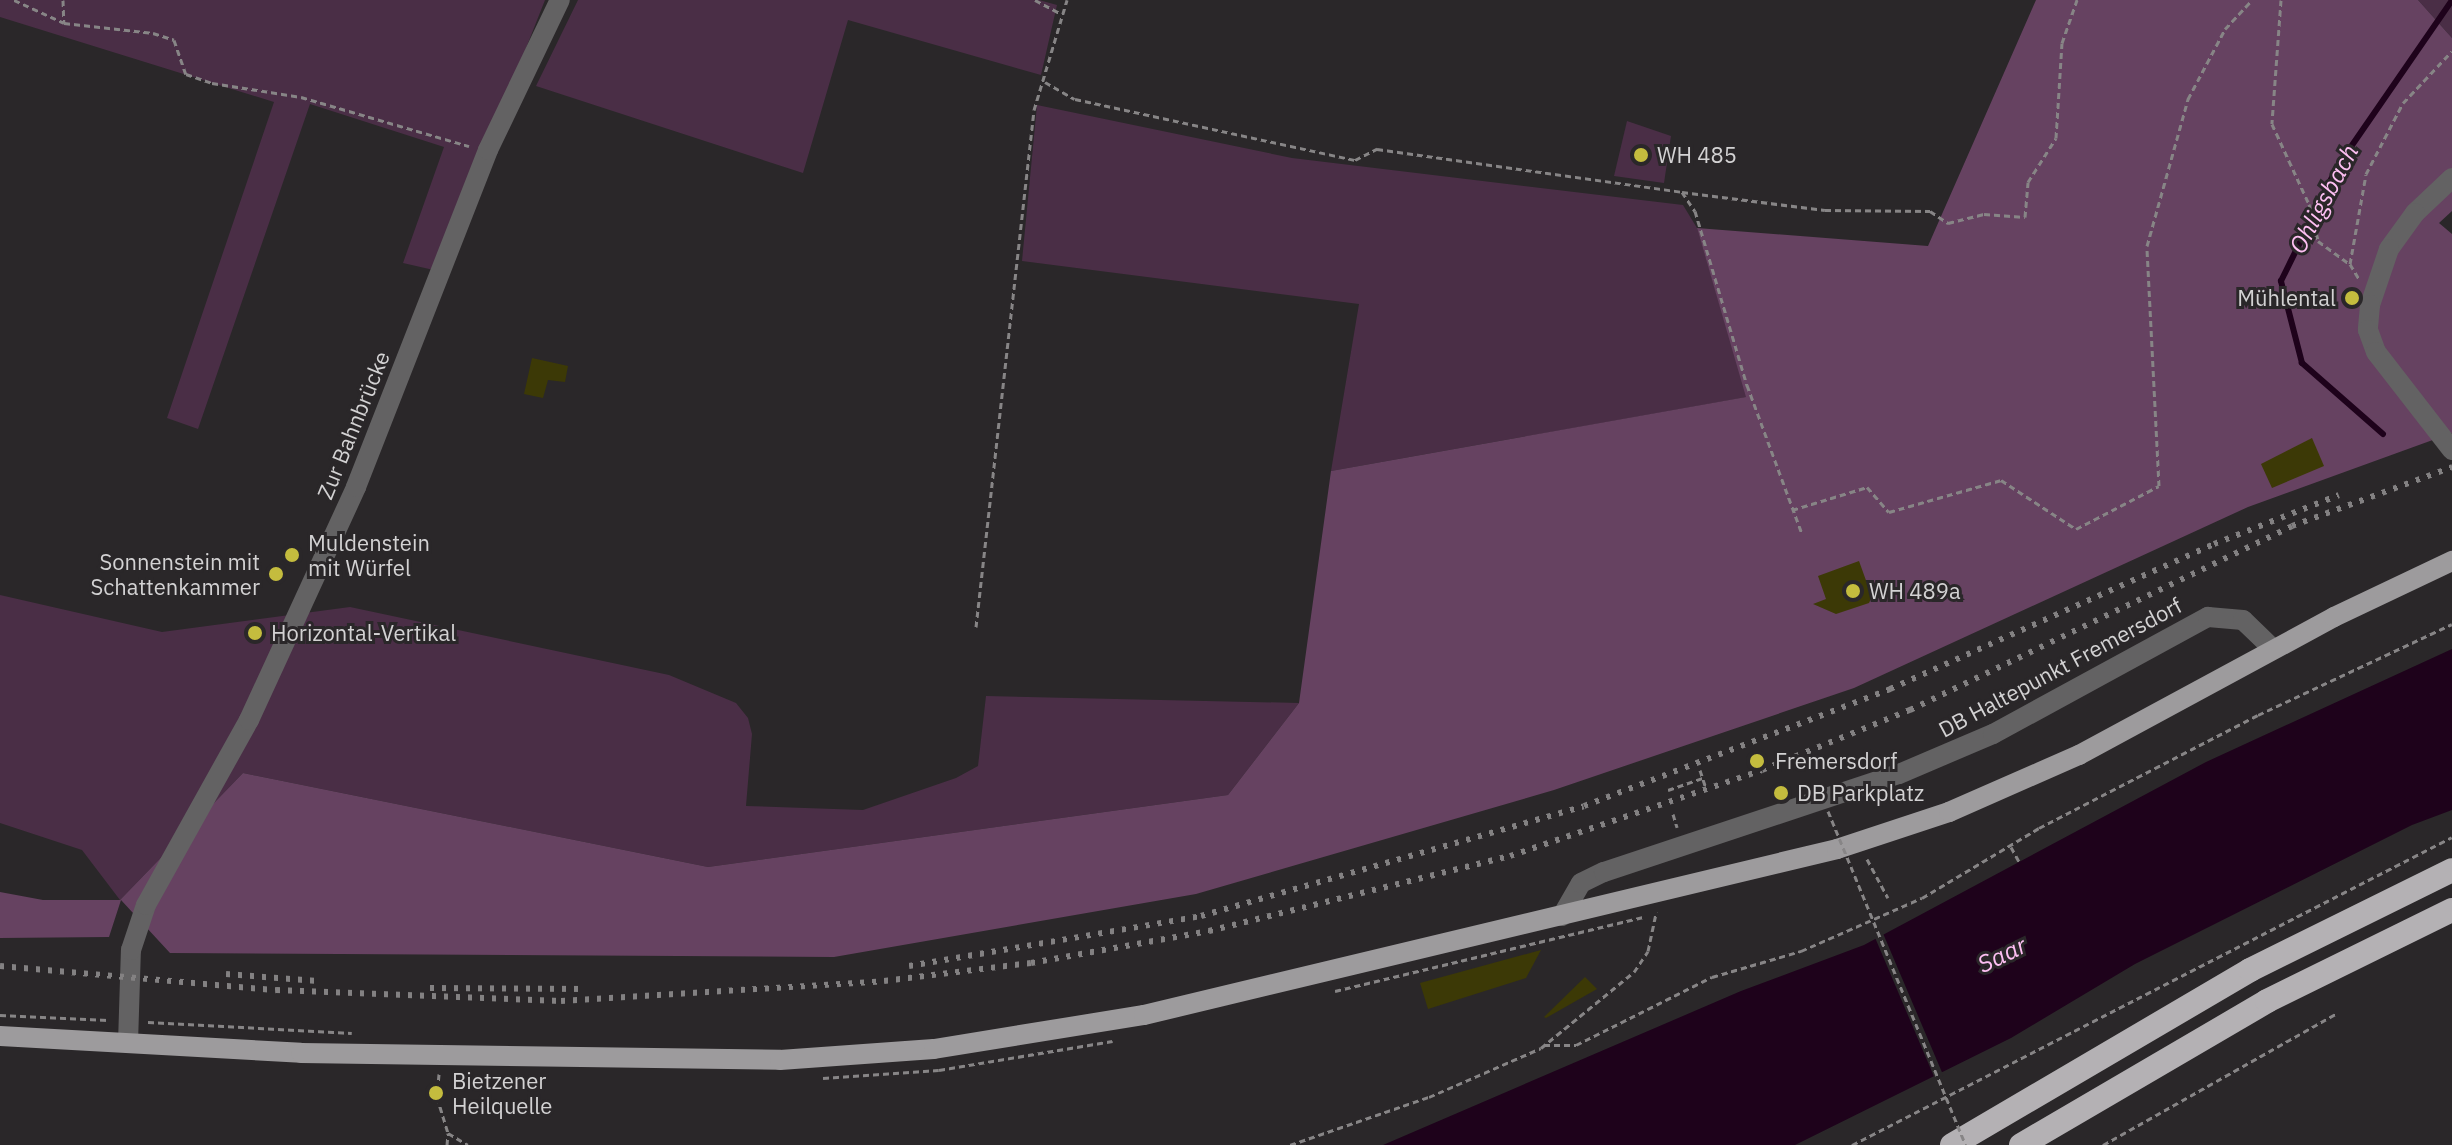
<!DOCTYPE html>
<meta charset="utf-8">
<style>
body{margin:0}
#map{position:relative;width:2452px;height:1145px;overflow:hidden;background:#2a2729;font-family:"IBM Plex Sans",sans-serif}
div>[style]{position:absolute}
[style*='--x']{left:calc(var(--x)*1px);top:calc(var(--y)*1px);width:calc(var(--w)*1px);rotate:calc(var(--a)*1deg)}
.green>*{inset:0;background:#4a2e46}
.forest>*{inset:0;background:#664261}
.water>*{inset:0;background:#1e021b}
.pier>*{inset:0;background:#2a2729;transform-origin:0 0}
.stream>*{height:6px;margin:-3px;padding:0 3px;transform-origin:3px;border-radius:3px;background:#1e021b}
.building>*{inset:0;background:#3c3906}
.path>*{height:3px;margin-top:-1.5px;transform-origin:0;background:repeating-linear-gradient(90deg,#878586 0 6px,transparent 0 10px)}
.minor>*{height:20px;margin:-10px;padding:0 10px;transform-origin:10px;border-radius:10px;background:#636263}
.major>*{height:20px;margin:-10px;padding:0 10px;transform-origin:10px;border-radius:10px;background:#9d9b9d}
.highway>*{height:24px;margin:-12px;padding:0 12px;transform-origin:12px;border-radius:12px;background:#b4b1b4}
.rail>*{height:6px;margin-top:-3px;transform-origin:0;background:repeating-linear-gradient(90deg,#838182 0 4px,transparent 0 12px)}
.path-bridge>*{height:3px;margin-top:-1.5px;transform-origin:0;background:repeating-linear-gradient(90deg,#878586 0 6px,transparent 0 10px)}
.dots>*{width:22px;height:22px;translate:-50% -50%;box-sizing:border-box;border:4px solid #2a2729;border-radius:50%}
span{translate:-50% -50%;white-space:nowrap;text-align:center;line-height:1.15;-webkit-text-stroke:6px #2a2729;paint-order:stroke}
.poi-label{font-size:22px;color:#d3d2d3}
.left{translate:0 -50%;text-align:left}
.right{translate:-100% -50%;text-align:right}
.street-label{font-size:22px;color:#d3d2d3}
.water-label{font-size:24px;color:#fdbff2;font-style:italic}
</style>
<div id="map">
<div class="green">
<div style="clip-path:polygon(0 0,545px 0,438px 271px,403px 263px,444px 147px,310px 104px,198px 429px,167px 418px,274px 102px,0 17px)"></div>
<div style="clip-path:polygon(578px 0,1039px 0,1057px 5px,1041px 75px,848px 20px,803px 173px,536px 86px)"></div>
<div style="clip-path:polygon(2418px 0,2452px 0,2452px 38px)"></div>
<div style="clip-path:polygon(1037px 105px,1292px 158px,1683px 205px,1697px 228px,1747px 397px,1331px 471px,1359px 304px,1022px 261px)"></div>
<div style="clip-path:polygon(1627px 121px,1671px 136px,1664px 183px,1614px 176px)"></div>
<div style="clip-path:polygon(0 595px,162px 632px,350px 607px,669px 675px,736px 703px,748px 718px,752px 734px,746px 806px,863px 810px,956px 778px,978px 766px,986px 696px,1299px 703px,1228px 795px,708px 867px,243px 773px,120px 900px,82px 850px,0 823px)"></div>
</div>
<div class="forest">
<div style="clip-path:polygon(2036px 0,2418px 0,2452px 38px,2452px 211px,2439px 223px,2452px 234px,2452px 433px,2248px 507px,1854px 688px,1554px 790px,1196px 894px,834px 957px,170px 953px,121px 900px,109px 937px,0 938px,0 892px,43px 900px,120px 900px,243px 773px,708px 867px,1228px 795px,1299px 703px,1331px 471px,1746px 397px,1697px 228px,1928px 246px)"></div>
</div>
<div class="water">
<div style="clip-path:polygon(2452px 649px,2452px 810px,2412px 825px,2135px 964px,2011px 1038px,1795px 1145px,1383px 1145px,1741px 991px,1864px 945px,2206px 762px)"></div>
</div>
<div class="pier">
<div style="left:1882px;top:931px;width:157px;height:9px;rotate:67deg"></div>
</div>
<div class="stream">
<div style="--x:2383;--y:434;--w:108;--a:-138.8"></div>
<div style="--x:2302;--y:363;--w:85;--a:-104.4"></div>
<div style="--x:2281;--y:281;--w:127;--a:-63.8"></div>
<div style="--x:2337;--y:167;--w:203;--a:-55.4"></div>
</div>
<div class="building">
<div style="clip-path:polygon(532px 358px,568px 366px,565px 382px,548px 380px,543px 398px,524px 394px)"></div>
<div style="clip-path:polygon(2312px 438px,2324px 466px,2272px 488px,2261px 464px)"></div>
<div style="clip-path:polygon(1859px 561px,1868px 586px,1879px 582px,1869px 603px,1836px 614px,1813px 604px,1826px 599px,1818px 576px)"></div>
<div style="clip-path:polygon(1541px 950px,1526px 978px,1428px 1009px,1420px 983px)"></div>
<div style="clip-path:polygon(1585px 977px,1597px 989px,1546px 1018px,1544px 1017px)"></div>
</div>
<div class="path">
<div style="--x:14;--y:0;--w:55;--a:24.7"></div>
<div style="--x:63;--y:0;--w:23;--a:88"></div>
<div style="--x:64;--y:23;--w:90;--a:6.4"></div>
<div style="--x:153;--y:33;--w:22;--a:18"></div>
<div style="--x:174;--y:40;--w:36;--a:71"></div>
<div style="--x:186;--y:74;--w:28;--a:19"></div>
<div style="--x:212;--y:83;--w:90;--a:8.9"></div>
<div style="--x:301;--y:97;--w:175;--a:16.3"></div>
<div style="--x:1035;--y:0;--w:27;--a:28"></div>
<div style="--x:2281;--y:0;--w:124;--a:94.2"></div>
<div style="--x:2272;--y:124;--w:88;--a:65.2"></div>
<div style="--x:2309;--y:204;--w:38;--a:76"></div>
<div style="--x:2318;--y:241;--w:39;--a:36"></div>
<div style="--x:2350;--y:264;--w:17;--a:59"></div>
<div style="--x:1045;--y:82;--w:34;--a:30"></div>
<div style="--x:1075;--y:99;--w:287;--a:12.3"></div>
<div style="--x:1355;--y:160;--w:25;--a:-27"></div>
<div style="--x:1377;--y:149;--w:308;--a:8"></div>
<div style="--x:1682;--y:192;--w:23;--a:56"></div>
<div style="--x:1695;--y:211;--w:182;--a:73.4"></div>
<div style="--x:1747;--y:385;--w:159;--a:69.7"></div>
<div style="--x:1682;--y:192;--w:144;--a:7.2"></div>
<div style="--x:1825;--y:210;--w:105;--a:0.5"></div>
<div style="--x:1930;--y:211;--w:22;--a:34"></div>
<div style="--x:1948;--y:223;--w:37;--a:-14"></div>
<div style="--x:1984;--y:214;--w:41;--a:4.2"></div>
<div style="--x:2025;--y:217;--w:35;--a:-85"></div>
<div style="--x:2028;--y:182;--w:52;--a:-57.5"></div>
<div style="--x:2056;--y:138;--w:95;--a:-86.4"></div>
<div style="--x:2062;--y:43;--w:46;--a:-70.8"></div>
<div style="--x:2350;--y:264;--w:91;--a:-79.9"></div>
<div style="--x:2366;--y:174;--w:80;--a:-62.5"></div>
<div style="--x:2403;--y:103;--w:71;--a:-46.7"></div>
<div style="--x:1792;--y:510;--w:78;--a:-17"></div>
<div style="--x:1867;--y:487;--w:33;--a:49"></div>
<div style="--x:1889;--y:512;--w:116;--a:-15.9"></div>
<div style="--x:2001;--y:480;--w:90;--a:33.2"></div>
<div style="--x:2076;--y:529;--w:93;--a:-27.4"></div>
<div style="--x:2159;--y:486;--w:240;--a:-92.9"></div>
<div style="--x:2147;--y:246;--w:153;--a:-74.4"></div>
<div style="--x:2188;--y:99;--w:79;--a:-62.1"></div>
<div style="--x:2225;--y:29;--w:40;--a:-47"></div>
<div style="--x:976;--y:627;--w:520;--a:-83.6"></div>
<div style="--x:1034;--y:110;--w:115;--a:-73.3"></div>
<div style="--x:1700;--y:770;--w:19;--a:72"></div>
<div style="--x:1668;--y:790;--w:37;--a:-19"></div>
<div style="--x:1673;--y:814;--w:14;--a:73"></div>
<div style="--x:2011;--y:847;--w:18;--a:61"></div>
<div style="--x:1867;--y:859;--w:44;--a:61.7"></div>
<div style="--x:1335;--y:991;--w:317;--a:-13.5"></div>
<div style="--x:0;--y:1015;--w:108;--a:2.7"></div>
<div style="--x:148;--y:1022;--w:204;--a:3.1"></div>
<div style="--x:1544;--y:1045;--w:32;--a:0"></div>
<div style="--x:1576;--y:1045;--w:152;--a:-26.6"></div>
<div style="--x:1712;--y:977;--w:93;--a:-16.3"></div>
<div style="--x:1801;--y:951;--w:132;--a:-23.7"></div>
<div style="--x:1922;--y:898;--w:136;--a:-30.9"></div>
<div style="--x:2039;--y:828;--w:246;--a:-27.3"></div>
<div style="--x:2258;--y:715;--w:214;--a:-25.1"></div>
<div style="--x:439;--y:1074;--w:23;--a:95"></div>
<div style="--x:437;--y:1097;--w:38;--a:73"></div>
<div style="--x:448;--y:1133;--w:23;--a:31"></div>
<div style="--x:823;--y:1078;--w:116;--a:-3.9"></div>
<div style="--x:939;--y:1070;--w:176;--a:-9.5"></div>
<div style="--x:447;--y:1145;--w:12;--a:-85"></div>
<div style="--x:1290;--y:1145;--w:147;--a:-19.1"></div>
<div style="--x:1429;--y:1097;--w:122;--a:-23.6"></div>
<div style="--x:1541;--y:1048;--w:120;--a:-39.3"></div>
<div style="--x:1634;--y:972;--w:25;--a:-56"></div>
<div style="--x:1648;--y:951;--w:40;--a:-78"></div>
<div style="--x:1852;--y:1145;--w:674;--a:-27.17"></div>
<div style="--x:2103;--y:1145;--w:269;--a:-29.4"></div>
</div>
<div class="minor">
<div style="--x:2452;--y:178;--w:51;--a:136.6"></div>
<div style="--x:2415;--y:213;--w:44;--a:125.8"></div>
<div style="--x:2389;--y:249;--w:59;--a:108.7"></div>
<div style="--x:2370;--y:305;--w:25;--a:95"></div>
<div style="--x:2368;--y:330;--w:23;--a:70"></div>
<div style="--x:2376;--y:352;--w:124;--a:52.2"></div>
<div style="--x:1562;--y:916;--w:38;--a:-60"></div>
<div style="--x:1581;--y:883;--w:25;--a:-26"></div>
<div style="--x:1604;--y:872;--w:311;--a:-18.4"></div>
<div style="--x:1899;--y:774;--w:102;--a:-23.1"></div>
<div style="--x:1993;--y:734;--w:245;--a:-28.6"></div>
<div style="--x:2208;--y:617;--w:35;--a:5"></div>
<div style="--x:2243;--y:620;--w:42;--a:44"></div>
<div style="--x:128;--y:1043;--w:93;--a:-88.2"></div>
<div style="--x:131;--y:950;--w:47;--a:-71.6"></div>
<div style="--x:146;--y:905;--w:212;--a:-60.9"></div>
<div style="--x:249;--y:720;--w:256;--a:-65.3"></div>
<div style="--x:356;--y:487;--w:362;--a:-68.6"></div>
<div style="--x:488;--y:150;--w:166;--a:-64.4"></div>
</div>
<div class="major">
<div style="--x:0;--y:1036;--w:301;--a:3.2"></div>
<div style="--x:301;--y:1053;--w:479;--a:0.8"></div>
<div style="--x:780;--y:1060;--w:154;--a:-4.1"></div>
<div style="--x:934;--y:1049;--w:213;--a:-9.2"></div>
<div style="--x:1144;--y:1015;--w:713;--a:-13.47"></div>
<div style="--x:1837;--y:849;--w:118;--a:-18.3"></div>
<div style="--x:1949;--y:812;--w:142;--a:-23.7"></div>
<div style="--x:2079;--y:755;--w:290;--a:-28.4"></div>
<div style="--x:2334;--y:617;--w:131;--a:-25.4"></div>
</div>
<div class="highway">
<div style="--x:1952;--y:1145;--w:346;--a:-30.4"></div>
<div style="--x:2250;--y:970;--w:225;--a:-26.3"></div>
<div style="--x:2021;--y:1145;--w:285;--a:-30.3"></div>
<div style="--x:2267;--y:1001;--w:206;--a:-26.2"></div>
</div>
<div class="rail">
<div style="--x:0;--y:966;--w:277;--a:5"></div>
<div style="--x:276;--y:990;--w:285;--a:2.2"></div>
<div style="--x:561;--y:1001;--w:324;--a:-3.5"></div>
<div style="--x:884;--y:981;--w:148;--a:-7"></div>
<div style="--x:1031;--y:963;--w:181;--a:-10.2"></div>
<div style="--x:1209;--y:931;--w:310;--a:-14"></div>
<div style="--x:1510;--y:856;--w:266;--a:-18.8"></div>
<div style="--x:1762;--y:770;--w:160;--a:-22.1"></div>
<div style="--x:1910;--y:710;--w:424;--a:-25.7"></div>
<div style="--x:2292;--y:526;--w:171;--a:-20.2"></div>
<div style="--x:909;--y:966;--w:296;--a:-9.7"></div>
<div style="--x:1201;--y:916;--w:398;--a:-16"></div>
<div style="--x:1584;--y:806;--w:328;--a:-20.9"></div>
<div style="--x:1890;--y:689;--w:355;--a:-24.1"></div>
<div style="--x:2214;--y:544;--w:134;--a:-21.4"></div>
<div style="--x:226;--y:974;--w:92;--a:4.4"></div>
<div style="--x:430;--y:988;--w:156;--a:0.4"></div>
</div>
<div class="path-bridge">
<div style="--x:1828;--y:811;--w:361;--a:67.6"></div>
</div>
<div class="dots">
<div style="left:1641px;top:155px;background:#c4bc3e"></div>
<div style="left:2352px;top:298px;background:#c4bc3e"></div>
<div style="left:292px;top:555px;background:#c4bc3e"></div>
<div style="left:276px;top:574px;background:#c4bc3e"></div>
<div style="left:1853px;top:591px;background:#c4bc3e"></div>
<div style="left:255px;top:633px;background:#c4bc3e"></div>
<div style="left:1757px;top:761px;background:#c4bc3e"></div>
<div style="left:1781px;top:793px;background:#c4bc3e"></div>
<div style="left:436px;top:1093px;background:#c4bc3e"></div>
</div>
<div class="poi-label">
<span class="left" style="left:1657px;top:155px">WH 485</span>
<span class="right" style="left:2336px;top:298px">Mühlental</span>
<span class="left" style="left:308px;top:555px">Muldenstein<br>mit Würfel</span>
<span class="right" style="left:260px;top:574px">Sonnenstein mit<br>Schattenkammer</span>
<span class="left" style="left:1869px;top:591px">WH 489a</span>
<span class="left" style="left:271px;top:633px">Horizontal-Vertikal</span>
<span class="left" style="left:1775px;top:761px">Fremersdorf</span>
<span class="left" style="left:1797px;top:793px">DB Parkplatz</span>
<span class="left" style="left:452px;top:1093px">Bietzener<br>Heilquelle</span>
</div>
<div class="street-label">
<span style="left:353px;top:425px;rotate:-68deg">Zur Bahnbrücke</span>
<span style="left:2060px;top:667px;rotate:-28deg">DB Haltepunkt Fremersdorf</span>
</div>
<div class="water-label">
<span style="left:2324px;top:199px;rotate:-62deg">Ohligsbach</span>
<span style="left:2002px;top:955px;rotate:-26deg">Saar</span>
</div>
</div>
